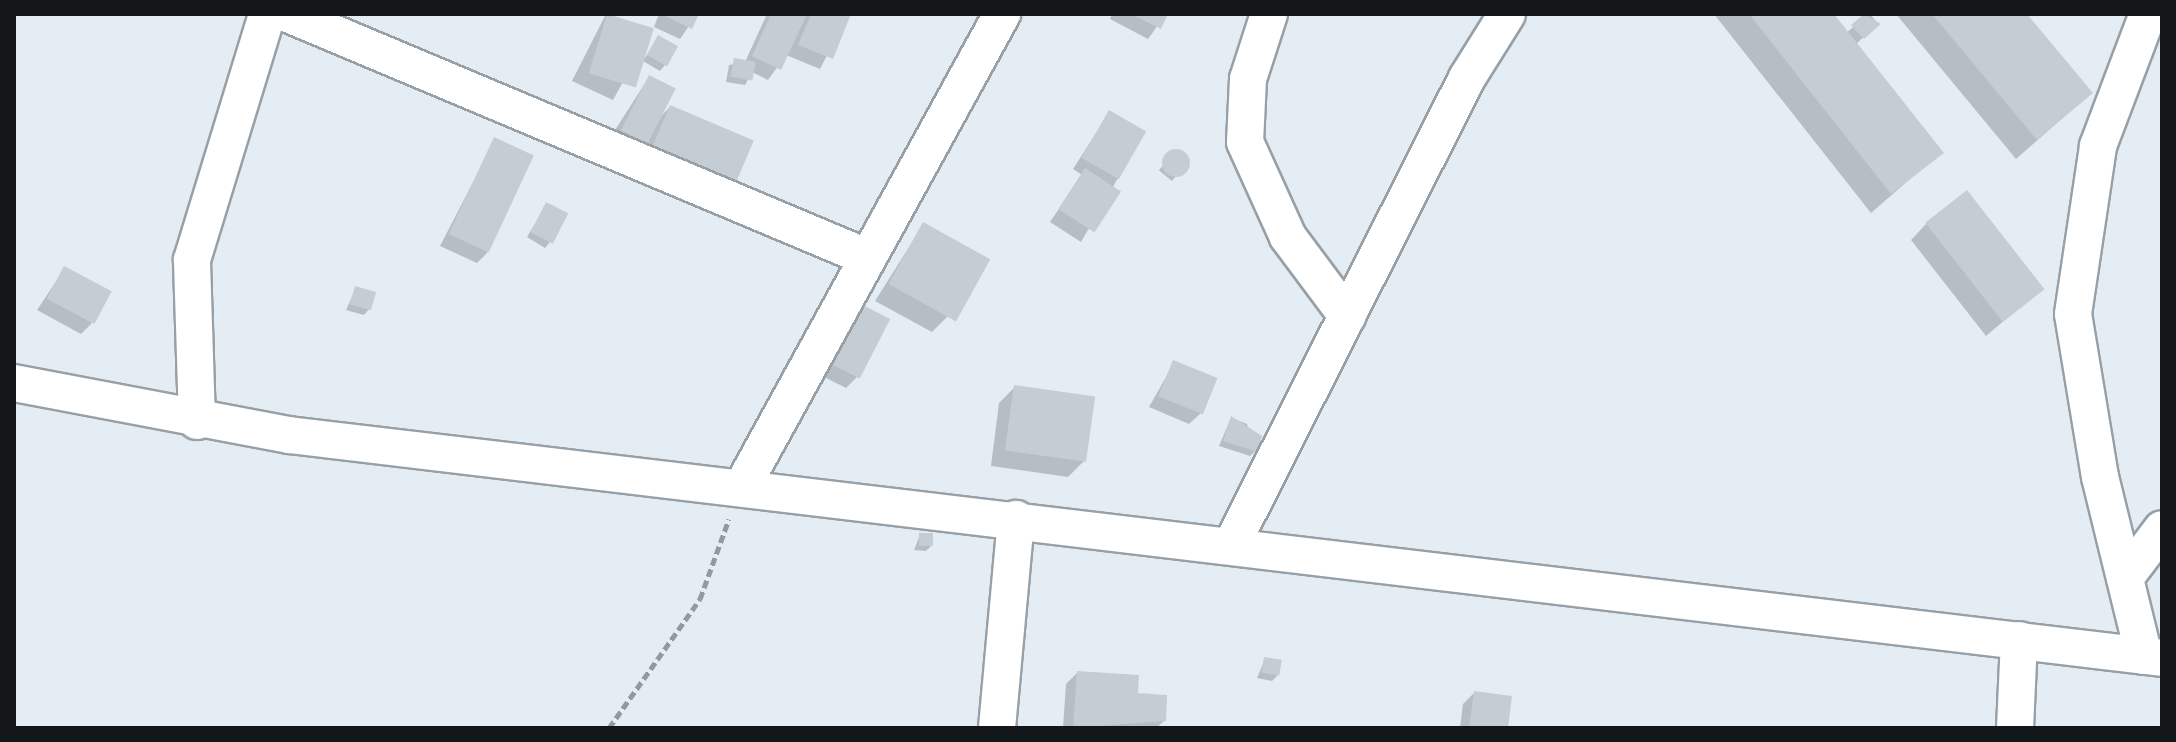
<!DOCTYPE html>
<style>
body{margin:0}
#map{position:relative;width:2176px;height:742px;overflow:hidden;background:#e4edf4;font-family:Montserrat,sans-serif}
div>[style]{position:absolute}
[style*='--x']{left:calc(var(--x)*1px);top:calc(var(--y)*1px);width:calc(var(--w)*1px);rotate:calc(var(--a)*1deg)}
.shadow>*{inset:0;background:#0003;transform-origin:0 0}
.building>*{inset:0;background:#c5cdd4;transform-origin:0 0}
.round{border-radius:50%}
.path>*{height:5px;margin-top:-2.5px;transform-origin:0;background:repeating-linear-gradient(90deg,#939a9f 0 8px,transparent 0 12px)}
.roads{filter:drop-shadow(2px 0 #98a0a7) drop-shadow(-2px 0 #98a0a7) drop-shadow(0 2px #98a0a7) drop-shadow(0 -2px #98a0a7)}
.street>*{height:36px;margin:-18px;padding:0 18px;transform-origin:18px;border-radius:18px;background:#fff}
span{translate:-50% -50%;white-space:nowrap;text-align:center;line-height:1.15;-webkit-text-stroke:6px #fff;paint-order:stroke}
.frame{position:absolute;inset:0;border:16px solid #131619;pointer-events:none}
</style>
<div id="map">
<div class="shadow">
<div style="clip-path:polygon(606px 14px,652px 29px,613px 100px,572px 81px)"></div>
<div style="clip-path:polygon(659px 14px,697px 14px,680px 39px,654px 27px)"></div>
<div style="clip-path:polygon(767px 14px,848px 14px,820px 69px,786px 55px,768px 80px,752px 72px,745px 85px,726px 82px,729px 65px,745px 62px)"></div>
<div style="clip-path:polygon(1112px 14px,1166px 14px,1148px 39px,1110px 19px)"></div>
<div style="clip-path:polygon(1714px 14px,1832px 14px,1846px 33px,1870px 14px,1878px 24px,1856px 44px,1941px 152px,1871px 213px)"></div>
<div style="clip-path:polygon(1896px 14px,2025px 14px,2091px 93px,2016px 159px)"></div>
<div style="clip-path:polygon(659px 37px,665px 65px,660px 71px,643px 61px)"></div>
<div style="clip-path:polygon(649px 77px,661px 116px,670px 107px,734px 182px,642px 158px,649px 141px,635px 154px,608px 141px)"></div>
<div style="clip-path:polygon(1109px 113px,1118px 178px,1081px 242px,1050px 222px,1082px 175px,1073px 169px)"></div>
<div style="clip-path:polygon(495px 140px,488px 252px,477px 263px,440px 246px)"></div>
<div style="left:1175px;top:151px;width:17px;height:25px;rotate:40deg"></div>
<div style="clip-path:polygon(547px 204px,550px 242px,545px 248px,527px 237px)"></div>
<div style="clip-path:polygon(1926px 224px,2041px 289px,1986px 336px,1911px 240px)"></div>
<div style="clip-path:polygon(923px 225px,948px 316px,932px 332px,875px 301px)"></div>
<div style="clip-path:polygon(65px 268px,92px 323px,81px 334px,37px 310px)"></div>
<div style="clip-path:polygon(356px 288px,369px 309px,364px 315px,346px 310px)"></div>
<div style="clip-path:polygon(848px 317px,857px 377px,846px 388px,818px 374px)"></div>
<div style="clip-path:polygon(1174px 363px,1201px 413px,1189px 424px,1149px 407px)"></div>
<div style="clip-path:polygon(1015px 387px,1084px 461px,1068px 477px,991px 466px,999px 403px)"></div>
<div style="clip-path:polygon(1231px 418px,1247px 424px,1255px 451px,1250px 456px,1219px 446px)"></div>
<div style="clip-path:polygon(920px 535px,931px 546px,926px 551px,914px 550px)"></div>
<div style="clip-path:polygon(1265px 659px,1277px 676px,1272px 681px,1257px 678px)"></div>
<div style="clip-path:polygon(1077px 673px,1136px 694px,1164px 721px,1156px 728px,1063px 728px,1066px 684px)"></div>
<div style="clip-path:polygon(1474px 693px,1506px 728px,1460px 728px,1463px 704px)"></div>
</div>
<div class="building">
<div style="left:607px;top:14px;width:49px;height:62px;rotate:17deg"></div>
<div style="clip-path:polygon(661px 14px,699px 14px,692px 29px)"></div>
<div style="clip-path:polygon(771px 14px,807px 14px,781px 70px,752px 56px)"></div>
<div style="clip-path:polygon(811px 14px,851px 14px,833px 59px,798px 45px)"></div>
<div style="clip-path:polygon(1131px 14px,1168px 14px,1161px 29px)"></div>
<div style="clip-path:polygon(1749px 14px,1834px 14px,1944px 153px,1891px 194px)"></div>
<div style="clip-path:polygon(1864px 14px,1881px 24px,1864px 39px,1851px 25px)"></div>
<div style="clip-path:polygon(1932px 14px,2027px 14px,2093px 93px,2037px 140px)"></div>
<div style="left:658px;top:35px;width:23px;height:23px;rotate:29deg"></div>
<div style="left:734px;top:58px;width:22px;height:19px;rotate:10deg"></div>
<div style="left:649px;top:75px;width:30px;height:62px;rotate:27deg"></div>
<div style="left:670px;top:105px;width:91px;height:45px;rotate:23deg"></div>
<div style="left:1109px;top:110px;width:43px;height:55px;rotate:30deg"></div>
<div style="left:494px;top:137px;width:44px;height:107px;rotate:25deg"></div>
<div class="round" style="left:1162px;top:149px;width:28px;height:28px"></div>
<div style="left:1085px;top:168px;width:43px;height:49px;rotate:33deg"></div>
<div style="left:1967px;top:190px;width:126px;height:53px;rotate:52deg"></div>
<div style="left:546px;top:202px;width:25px;height:34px;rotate:27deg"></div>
<div style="left:923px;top:222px;width:77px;height:71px;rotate:29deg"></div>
<div style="left:64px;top:266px;width:54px;height:37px;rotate:28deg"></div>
<div style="left:355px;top:286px;width:22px;height:19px;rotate:16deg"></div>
<div style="left:859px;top:303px;width:35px;height:67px;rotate:27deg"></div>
<div style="left:1173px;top:360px;width:48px;height:39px;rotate:22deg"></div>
<div style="left:1014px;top:385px;width:82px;height:66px;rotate:8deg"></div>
<div style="clip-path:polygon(1231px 416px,1262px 436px,1257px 452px,1223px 441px)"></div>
<div style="left:919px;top:533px;width:14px;height:13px"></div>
<div style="left:1264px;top:657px;width:18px;height:16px;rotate:9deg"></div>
<div style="clip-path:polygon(1077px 671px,1139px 675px,1138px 693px,1167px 695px,1166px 721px,1073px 728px)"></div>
<div style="clip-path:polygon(1474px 691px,1512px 696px,1508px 728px,1469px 728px)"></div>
</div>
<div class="path">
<div style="--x:609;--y:728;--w:158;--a:-54.8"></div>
<div style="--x:700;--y:599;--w:85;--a:-70.1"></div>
</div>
<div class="roads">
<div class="street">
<div style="--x:288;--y:14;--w:625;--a:22.79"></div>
<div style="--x:1269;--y:14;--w:68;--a:107.9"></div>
<div style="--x:1248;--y:79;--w:63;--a:92.7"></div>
<div style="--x:1245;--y:142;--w:104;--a:65.6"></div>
<div style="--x:1288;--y:237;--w:99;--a:53.2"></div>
<div style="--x:14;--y:383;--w:280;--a:10.7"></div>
<div style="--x:289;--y:435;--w:1886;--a:6.79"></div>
<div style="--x:197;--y:421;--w:161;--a:-91.8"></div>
<div style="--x:192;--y:260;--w:257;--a:-73"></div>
<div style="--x:742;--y:487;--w:540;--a:-61.2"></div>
<div style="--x:1232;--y:544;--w:522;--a:-63.24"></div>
<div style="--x:1467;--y:78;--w:75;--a:-58"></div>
<div style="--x:2125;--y:578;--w:61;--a:-52.9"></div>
<div style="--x:2144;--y:656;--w:184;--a:-103.8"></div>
<div style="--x:2100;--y:477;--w:165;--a:-99.4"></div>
<div style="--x:2073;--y:314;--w:170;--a:-81.5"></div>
<div style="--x:2098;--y:146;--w:141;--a:-69.3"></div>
<div style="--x:997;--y:728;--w:210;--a:-84.8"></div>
<div style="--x:2015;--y:728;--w:88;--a:-87.4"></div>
</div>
</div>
<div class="frame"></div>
</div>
